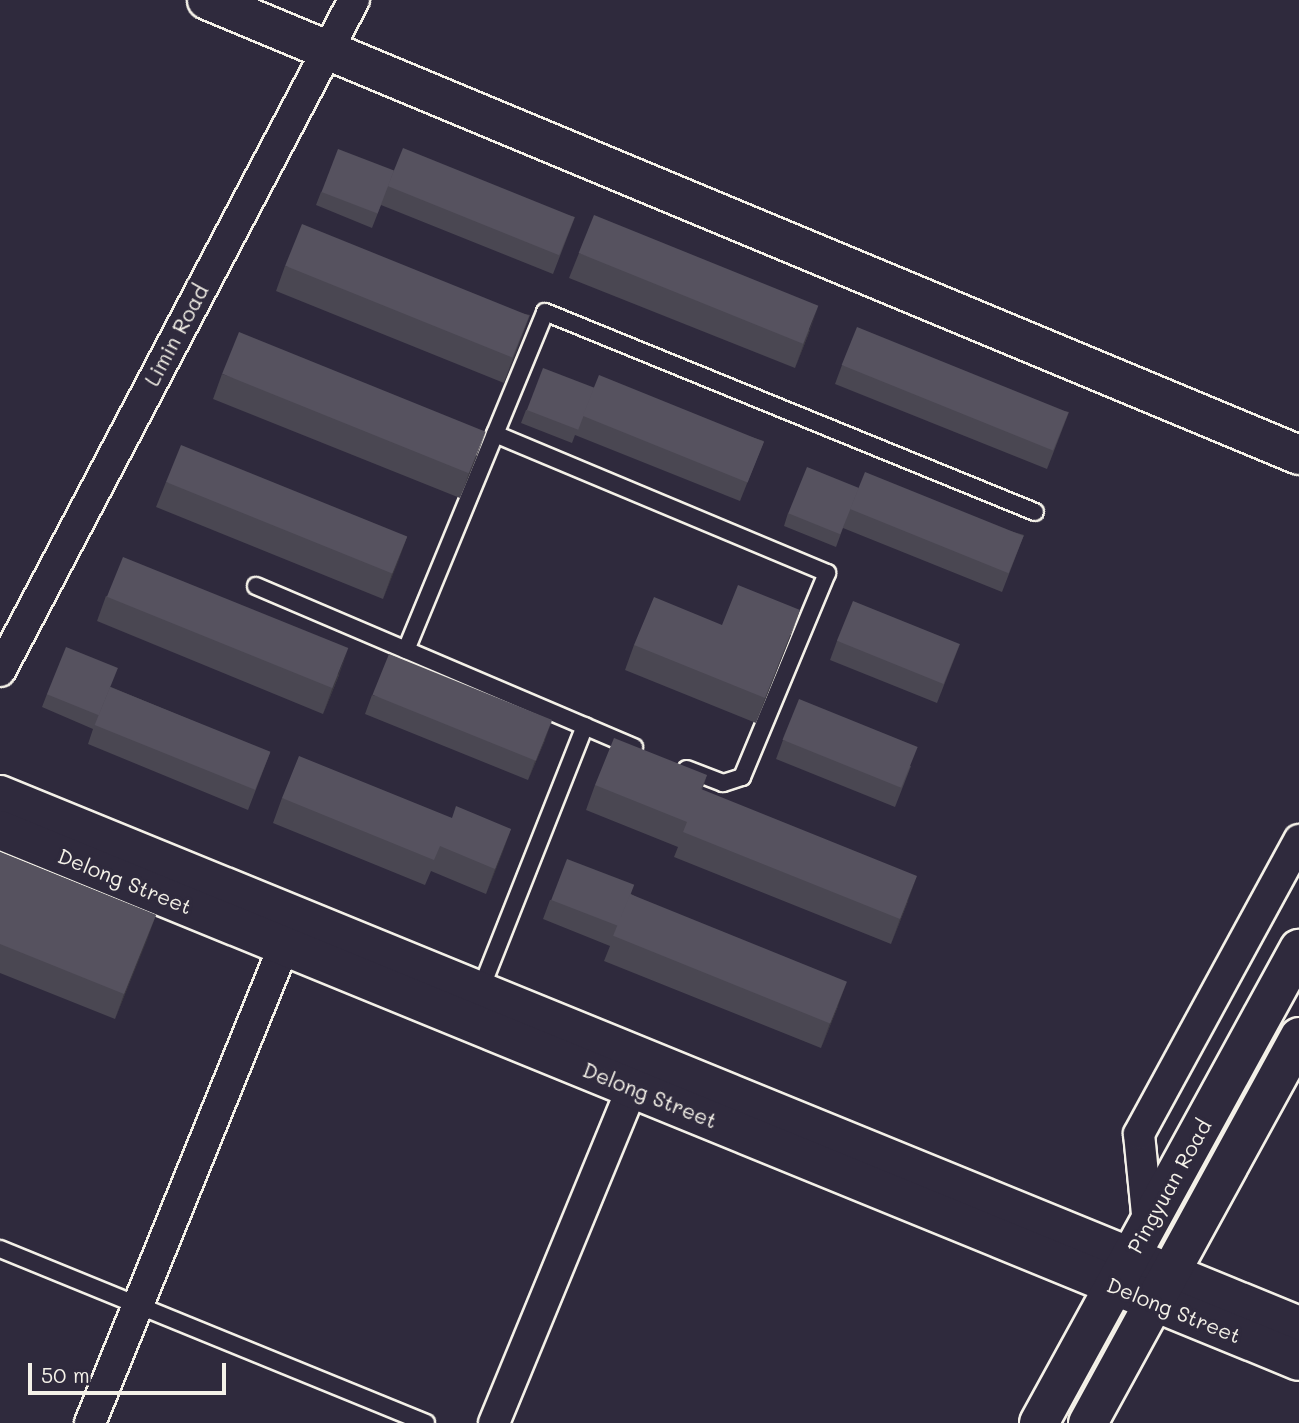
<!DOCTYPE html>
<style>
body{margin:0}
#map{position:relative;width:1299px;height:1423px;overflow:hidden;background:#2f2a3d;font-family:Mali,sans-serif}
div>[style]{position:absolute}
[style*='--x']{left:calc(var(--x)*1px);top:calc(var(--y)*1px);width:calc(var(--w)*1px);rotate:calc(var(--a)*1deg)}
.roads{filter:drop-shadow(2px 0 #f4f1e8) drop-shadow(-2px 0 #f4f1e8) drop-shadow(0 2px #f4f1e8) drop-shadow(0 -2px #f4f1e8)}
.service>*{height:16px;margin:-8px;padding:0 8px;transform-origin:8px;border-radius:8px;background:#2f2a3d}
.minor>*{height:30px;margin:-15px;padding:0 15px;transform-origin:15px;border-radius:15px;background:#2f2a3d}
.tertiary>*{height:38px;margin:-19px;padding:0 19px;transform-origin:19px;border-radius:19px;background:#2f2a3d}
.secondary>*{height:38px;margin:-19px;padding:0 19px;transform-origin:19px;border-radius:19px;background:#2f2a3d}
.wall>*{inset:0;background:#4a4752}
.shaded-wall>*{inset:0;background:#3c3942}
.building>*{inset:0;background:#56525f;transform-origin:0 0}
span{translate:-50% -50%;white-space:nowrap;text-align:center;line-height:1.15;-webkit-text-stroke:7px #2f2a3d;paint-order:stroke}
.street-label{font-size:21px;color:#f4f1e8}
.scale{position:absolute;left:28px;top:1363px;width:198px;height:32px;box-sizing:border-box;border:4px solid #f4f1e8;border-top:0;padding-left:9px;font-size:21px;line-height:24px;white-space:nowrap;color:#f4f1e8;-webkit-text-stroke:5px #2f2a3d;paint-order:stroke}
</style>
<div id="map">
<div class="roads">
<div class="service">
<div style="--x:495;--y:434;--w:360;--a:22.7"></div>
<div style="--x:827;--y:573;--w:221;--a:112.6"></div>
<div style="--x:742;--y:777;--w:20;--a:162"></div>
<div style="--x:723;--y:783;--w:39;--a:-159"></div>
<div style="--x:256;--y:586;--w:411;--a:23.1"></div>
<div style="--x:406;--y:650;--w:365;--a:-67.6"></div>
<div style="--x:545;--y:312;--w:529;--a:22.2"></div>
<div style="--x:480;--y:991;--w:285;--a:-68.4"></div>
<div style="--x:0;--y:1249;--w:460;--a:22.2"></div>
</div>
<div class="minor">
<div style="--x:0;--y:671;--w:759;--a:-62.19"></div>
<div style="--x:1148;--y:1224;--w:90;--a:-95.7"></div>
<div style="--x:1139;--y:1134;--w:335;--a:-61.4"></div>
<div style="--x:90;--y:1423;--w:515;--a:-67.87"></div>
<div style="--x:494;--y:1423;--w:362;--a:-67.6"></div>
</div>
<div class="tertiary">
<div style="--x:207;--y:0;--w:1183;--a:22.62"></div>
</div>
<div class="secondary">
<div style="--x:0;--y:795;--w:1403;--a:22.23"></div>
<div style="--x:0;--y:830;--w:1403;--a:22.23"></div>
<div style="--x:1039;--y:1423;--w:541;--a:-61.25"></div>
<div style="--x:1088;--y:1423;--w:440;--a:-61.3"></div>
</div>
</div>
<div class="wall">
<div style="clip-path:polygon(394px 171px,575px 217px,553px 274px,381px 205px,372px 228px,316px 205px,321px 192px)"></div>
<div style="clip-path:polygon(579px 253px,810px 330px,795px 368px,569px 278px)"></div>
<div style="clip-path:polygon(285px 266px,530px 315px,504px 383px,276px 291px)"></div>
<div style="clip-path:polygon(842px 365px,1069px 412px,1047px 469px,835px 384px)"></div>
<div style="clip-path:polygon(222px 374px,477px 456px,460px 498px,213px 399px)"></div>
<div style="clip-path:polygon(594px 388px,764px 441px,740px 501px,575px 435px,572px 443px,521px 423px,526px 410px)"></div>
<div style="clip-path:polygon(166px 482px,407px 537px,383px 599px,156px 507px)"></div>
<div style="clip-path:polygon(859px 488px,1024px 535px,1002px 592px,843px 528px,836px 547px,784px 526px,788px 513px)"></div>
<div style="clip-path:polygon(106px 596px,339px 675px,323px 714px,97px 621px)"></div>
<div style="clip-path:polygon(722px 625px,791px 635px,756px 723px,625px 670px,634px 645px)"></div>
<div style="clip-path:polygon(837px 641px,960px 644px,937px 703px,830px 660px)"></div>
<div style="clip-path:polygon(111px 687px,270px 753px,248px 810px,88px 744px,93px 729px,42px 707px,47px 694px)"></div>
<div style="clip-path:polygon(372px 695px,545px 740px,528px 780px,365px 714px)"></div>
<div style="clip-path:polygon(783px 740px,911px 766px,895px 807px,776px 759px)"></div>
<div style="clip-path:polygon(707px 775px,702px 790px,908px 901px,891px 944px,674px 857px,678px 847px,586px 810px,595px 785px)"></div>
<div style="clip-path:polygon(282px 798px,452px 818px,511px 829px,486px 894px,431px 871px,425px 885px,273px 823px)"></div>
<div style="clip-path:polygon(0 852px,156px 915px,115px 1019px,0 973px)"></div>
<div style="clip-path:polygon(631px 894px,838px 1006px,821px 1048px,604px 961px,610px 946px,543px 919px,550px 900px)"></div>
</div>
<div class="shaded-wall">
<div style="clip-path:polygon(819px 305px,810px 330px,795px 368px,804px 343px)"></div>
<div style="clip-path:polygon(530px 315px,521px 340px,504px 383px,513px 358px)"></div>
<div style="clip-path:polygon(486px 431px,477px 456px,460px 498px,469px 473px)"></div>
<div style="clip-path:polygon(407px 537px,398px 562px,383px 599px,392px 574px)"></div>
<div style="clip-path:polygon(800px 610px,791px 635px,756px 723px,765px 698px)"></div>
<div style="clip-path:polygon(348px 650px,339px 675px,323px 714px,332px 689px)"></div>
<div style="clip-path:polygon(552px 721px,545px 740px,528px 780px,535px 761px)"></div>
<div style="clip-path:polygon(511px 829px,502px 854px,486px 894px,495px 869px)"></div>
<div style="clip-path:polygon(917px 876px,908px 901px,891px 944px,900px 919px)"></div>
<div style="clip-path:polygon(156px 915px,147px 940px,115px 1019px,124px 994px)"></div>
<div style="clip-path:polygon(847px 981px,838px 1006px,821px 1048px,830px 1023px)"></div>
</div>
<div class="building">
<div style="left:403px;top:148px;width:185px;height:41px;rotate:22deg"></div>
<div style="left:338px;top:149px;width:60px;height:46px;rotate:21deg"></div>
<div style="left:594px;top:215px;width:242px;height:41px;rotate:22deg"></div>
<div style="left:302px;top:224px;width:245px;height:45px;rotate:22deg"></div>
<div style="left:857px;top:327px;width:228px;height:41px;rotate:22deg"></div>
<div style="left:239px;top:332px;width:266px;height:45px;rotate:22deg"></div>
<div style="left:543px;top:368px;width:55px;height:45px;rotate:21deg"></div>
<div style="left:599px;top:375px;width:178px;height:44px;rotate:22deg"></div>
<div style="left:181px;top:445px;width:244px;height:40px;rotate:22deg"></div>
<div style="left:807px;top:467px;width:56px;height:50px;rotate:22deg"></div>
<div style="left:865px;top:472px;width:171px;height:40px;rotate:22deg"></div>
<div style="left:123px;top:557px;width:243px;height:43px;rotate:22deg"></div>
<div style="clip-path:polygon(738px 585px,800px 610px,765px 698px,634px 645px,654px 597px,722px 625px)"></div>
<div style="left:853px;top:601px;width:115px;height:43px;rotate:22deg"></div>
<div style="left:66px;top:647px;width:56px;height:51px;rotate:22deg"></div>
<div style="left:389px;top:654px;width:176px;height:44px;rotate:22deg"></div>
<div style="left:110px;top:687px;width:173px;height:41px;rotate:22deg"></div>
<div style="left:799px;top:699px;width:128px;height:44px;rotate:22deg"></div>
<div style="clip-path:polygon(614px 738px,707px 775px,701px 789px,917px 876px,900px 919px,683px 832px,687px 822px,595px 785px)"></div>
<div style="clip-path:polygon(299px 756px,452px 818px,456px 806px,511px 829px,495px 869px,440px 846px,434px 860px,282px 798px)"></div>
<div style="clip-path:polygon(0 852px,156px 915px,124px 994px,0 944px)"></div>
<div style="left:567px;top:859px;width:72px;height:44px;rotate:21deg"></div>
<div style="left:630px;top:894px;width:234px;height:45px;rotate:22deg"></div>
</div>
<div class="street-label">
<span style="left:176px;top:335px;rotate:-62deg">Limin Road</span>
<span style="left:125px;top:881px;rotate:22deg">Delong Street</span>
<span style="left:650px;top:1095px;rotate:22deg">Delong Street</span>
<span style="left:1169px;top:1186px;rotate:-61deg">Pingyuan Road</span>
<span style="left:1174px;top:1310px;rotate:22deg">Delong Street</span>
</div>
<div class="scale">50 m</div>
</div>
